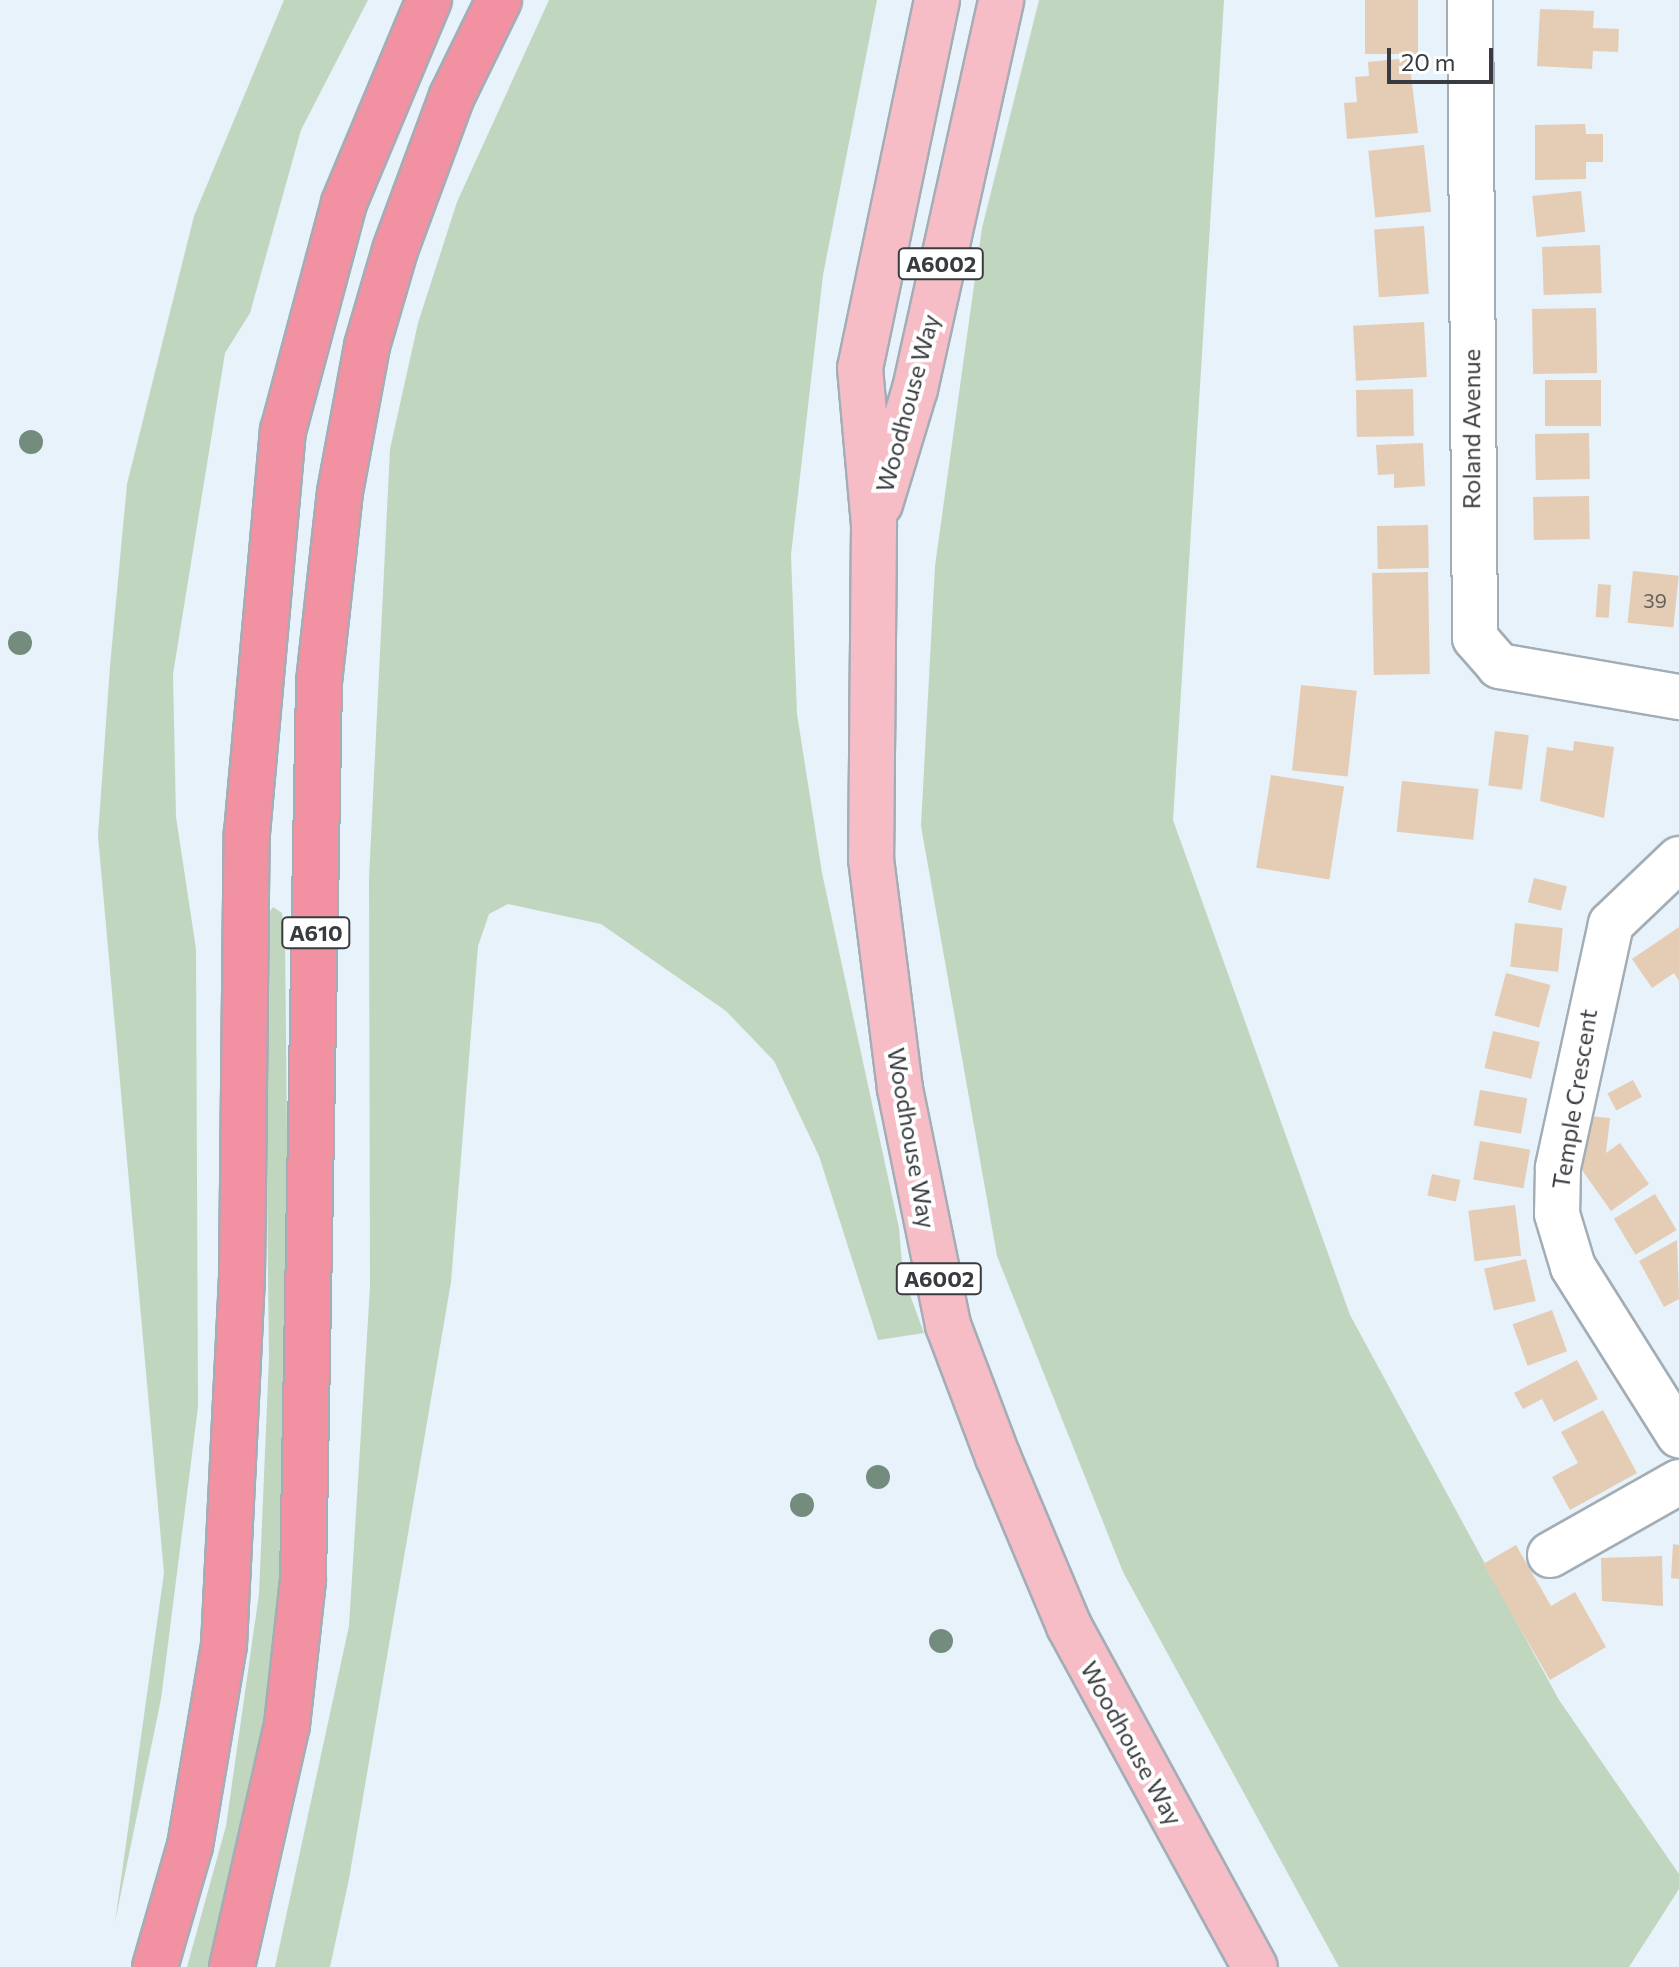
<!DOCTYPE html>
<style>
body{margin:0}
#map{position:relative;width:1679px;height:1967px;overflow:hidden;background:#e7f2fa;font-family:Commissioner,sans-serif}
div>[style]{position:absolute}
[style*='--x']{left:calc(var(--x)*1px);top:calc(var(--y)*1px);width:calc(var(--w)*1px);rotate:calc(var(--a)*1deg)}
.green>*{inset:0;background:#c0d6bf}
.building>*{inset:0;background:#e5ccb5;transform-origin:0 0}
.roads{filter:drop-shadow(2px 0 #a3adb5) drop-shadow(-2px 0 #a3adb5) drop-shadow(0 2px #a3adb5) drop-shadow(0 -2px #a3adb5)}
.minor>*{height:44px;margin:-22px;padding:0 22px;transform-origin:22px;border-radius:22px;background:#fff}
.major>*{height:44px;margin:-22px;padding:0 22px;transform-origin:22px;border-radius:22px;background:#f7bdc7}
.highway>*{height:44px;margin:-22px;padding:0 22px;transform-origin:22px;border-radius:22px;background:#f291a2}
.trees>*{width:24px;height:24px;margin:-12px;border-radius:50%;background:#748c7d}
span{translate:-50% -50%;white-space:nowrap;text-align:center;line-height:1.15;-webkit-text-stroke:8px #fff;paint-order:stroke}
.number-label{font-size:20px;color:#635f5c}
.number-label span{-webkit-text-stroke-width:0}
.shield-label span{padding:2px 6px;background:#fff;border:2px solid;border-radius:6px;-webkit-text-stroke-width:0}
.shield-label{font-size:22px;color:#383b3f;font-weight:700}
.street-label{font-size:24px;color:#383b3f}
.scale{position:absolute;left:1387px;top:48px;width:106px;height:36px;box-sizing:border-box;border:4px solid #383b3f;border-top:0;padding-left:10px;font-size:24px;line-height:28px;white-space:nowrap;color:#383b3f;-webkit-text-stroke:6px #fff;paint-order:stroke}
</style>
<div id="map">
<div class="green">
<div style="clip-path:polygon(284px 0,368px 0,301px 130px,250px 313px,225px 353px,173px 674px,176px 817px,196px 949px,198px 1407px,161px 1699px,115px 1922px,164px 1573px,98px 836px,110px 666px,127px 484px,194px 216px)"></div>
<div style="clip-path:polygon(549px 0,877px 0,823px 275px,791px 555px,797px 714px,822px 873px,899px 1228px,903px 1276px,924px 1333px,878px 1340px,819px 1156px,774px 1061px,726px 1011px,601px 924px,508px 904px,489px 914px,478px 946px,451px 1282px,349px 1879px,330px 1967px,275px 1967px,349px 1626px,370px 1287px,369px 878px,390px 449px,418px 323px,457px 202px)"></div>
<div style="clip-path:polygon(1039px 0,1224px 0,1173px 820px,1350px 1315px,1559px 1700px,1679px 1874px,1679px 1889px,1629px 1967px,1339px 1967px,1123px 1572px,997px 1256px,921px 826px,935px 566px,982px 228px)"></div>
<div style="clip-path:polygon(273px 907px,282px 913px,285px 938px,289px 1330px,276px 1655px,233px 1897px,210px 1967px,187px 1967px,226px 1826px,259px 1594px,269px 1358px,264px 920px)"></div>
</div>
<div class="building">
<div style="left:1365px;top:0;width:53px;height:54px"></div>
<div style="clip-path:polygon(1540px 9px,1594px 11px,1593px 28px,1619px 29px,1618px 52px,1593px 51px,1592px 69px,1537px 66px)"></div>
<div style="clip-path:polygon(1409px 58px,1418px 133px,1347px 139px,1344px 103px,1357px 102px,1355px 77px,1369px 76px,1368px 62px)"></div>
<div style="clip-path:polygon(1585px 124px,1586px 134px,1603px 134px,1603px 162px,1586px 162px,1586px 179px,1535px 180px,1535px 125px)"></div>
<div style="left:1424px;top:145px;width:67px;height:56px;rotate:84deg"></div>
<div style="left:1581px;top:191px;width:41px;height:49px;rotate:84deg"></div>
<div style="left:1424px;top:226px;width:68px;height:50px;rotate:86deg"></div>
<div style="left:1600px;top:245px;width:48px;height:58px;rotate:88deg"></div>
<div style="left:1596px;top:308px;width:65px;height:64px;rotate:89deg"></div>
<div style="left:1424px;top:322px;width:55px;height:71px;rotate:87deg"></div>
<div style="left:1545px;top:380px;width:56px;height:46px"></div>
<div style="left:1413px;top:389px;width:47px;height:57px;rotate:89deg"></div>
<div style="left:1589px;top:433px;width:46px;height:54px;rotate:89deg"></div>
<div style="clip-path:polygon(1423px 443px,1425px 486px,1394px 488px,1394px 474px,1378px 475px,1376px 445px)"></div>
<div style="left:1589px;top:496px;width:43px;height:56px;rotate:89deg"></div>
<div style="left:1428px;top:525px;width:43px;height:51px;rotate:89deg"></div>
<div style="left:1633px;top:571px;width:46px;height:52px;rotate:6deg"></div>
<div style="left:1428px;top:572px;width:102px;height:56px;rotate:89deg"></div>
<div style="left:1598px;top:584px;width:13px;height:33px;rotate:4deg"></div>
<div style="left:1301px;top:685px;width:56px;height:86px;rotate:6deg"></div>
<div style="left:1495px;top:731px;width:34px;height:55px;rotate:7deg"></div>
<div style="clip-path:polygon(1574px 741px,1614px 747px,1604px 818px,1540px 801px,1547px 747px,1573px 751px)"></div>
<div style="left:1271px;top:775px;width:74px;height:94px;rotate:9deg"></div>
<div style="left:1402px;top:781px;width:77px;height:51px;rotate:6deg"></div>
<div style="left:1534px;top:878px;width:34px;height:25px;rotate:14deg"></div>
<div style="left:1515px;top:923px;width:48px;height:44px;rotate:6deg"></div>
<div style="clip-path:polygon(1679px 927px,1679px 981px,1674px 973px,1652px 988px,1632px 959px)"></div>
<div style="left:1506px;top:973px;width:46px;height:44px;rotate:15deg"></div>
<div style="left:1493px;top:1031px;width:48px;height:38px;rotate:13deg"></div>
<div style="left:1633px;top:1080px;width:19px;height:29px;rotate:62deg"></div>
<div style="left:1480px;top:1090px;width:48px;height:36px;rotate:10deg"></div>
<div style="clip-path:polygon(1587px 1116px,1610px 1118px,1606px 1153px,1620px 1143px,1649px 1184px,1611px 1211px,1582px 1170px)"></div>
<div style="left:1480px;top:1141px;width:51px;height:39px;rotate:10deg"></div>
<div style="left:1432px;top:1174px;width:29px;height:22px;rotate:12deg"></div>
<div style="left:1655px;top:1194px;width:42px;height:48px;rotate:59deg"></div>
<div style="left:1515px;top:1205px;width:51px;height:47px;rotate:83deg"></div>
<div style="clip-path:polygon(1677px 1240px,1679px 1299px,1664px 1307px,1639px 1261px)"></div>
<div style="left:1526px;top:1259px;width:43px;height:43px;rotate:77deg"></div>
<div style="left:1552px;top:1310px;width:44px;height:42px;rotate:70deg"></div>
<div style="clip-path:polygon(1577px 1360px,1598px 1399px,1554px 1422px,1542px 1399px,1523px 1409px,1514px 1393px)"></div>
<div style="clip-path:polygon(1603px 1410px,1637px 1473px,1570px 1510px,1552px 1477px,1578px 1463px,1561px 1432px)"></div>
<div style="clip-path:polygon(1673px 1544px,1679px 1545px,1679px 1579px,1671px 1578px)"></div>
<div style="clip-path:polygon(1516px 1545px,1551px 1606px,1575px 1592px,1606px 1647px,1550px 1680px,1483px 1564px)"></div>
<div style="clip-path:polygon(1662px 1556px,1663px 1606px,1602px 1601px,1601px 1558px)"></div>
</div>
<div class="roads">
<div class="minor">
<div style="--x:1470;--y:0;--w:638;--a:89.55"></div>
<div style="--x:1475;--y:638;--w:37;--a:49"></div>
<div style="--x:1499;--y:666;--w:183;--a:9.8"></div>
<div style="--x:1679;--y:859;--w:94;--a:136.3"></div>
<div style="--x:1611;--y:924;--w:250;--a:102.3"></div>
<div style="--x:1558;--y:1168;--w:46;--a:91.2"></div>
<div style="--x:1557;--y:1214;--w:55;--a:73.2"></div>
<div style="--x:1573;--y:1267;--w:199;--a:57.8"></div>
<div style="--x:1550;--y:1555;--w:148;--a:-29.5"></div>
</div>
<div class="major">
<div style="--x:937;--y:0;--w:376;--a:101.8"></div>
<div style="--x:860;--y:368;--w:159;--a:84.9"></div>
<div style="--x:874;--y:526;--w:333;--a:90.5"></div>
<div style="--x:871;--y:859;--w:232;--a:82.8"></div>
<div style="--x:900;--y:1089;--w:241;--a:78.5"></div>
<div style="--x:948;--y:1325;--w:141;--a:69.3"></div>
<div style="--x:998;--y:1457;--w:183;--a:67.2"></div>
<div style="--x:1069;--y:1626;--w:388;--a:61.4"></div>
<div style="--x:880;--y:504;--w:120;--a:-73.1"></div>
<div style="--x:915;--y:389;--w:398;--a:-77.5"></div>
</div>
<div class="highway">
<div style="--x:155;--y:1967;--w:126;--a:-73.9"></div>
<div style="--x:190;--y:1846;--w:204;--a:-80.4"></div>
<div style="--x:224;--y:1645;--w:368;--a:-87.2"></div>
<div style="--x:242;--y:1277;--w:444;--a:-89.4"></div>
<div style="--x:247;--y:833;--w:404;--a:-84.9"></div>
<div style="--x:283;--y:431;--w:236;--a:-75"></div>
<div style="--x:344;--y:203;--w:220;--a:-67.3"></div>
<div style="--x:232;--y:1967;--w:248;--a:-77.2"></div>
<div style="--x:287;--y:1725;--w:145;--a:-83.7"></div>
<div style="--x:303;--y:1581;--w:899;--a:-88.98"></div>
<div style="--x:319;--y:682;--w:191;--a:-83.7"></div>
<div style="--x:340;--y:492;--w:148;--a:-79.5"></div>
<div style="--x:367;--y:346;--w:100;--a:-73.7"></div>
<div style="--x:395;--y:250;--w:164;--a:-69.7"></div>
<div style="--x:452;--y:96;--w:107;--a:-63.9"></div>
</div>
</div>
<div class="trees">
<div style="left:31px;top:442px"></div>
<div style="left:20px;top:643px"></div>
<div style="left:878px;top:1477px"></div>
<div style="left:802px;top:1505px"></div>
<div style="left:941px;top:1641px"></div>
</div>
<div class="number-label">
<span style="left:1655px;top:600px">39</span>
</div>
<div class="shield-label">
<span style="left:941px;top:264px">A6002</span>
<span style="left:316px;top:933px">A610</span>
<span style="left:939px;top:1279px">A6002</span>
</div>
<div class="street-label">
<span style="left:907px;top:403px;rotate:-75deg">Woodhouse Way</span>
<span style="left:1471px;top:429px;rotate:-90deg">Roland Avenue</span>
<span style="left:1574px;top:1099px;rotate:-81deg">Temple Crescent</span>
<span style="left:912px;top:1138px;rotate:80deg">Woodhouse Way</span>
<span style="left:1132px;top:1743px;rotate:61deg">Woodhouse Way</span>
</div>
<div class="scale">20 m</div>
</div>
